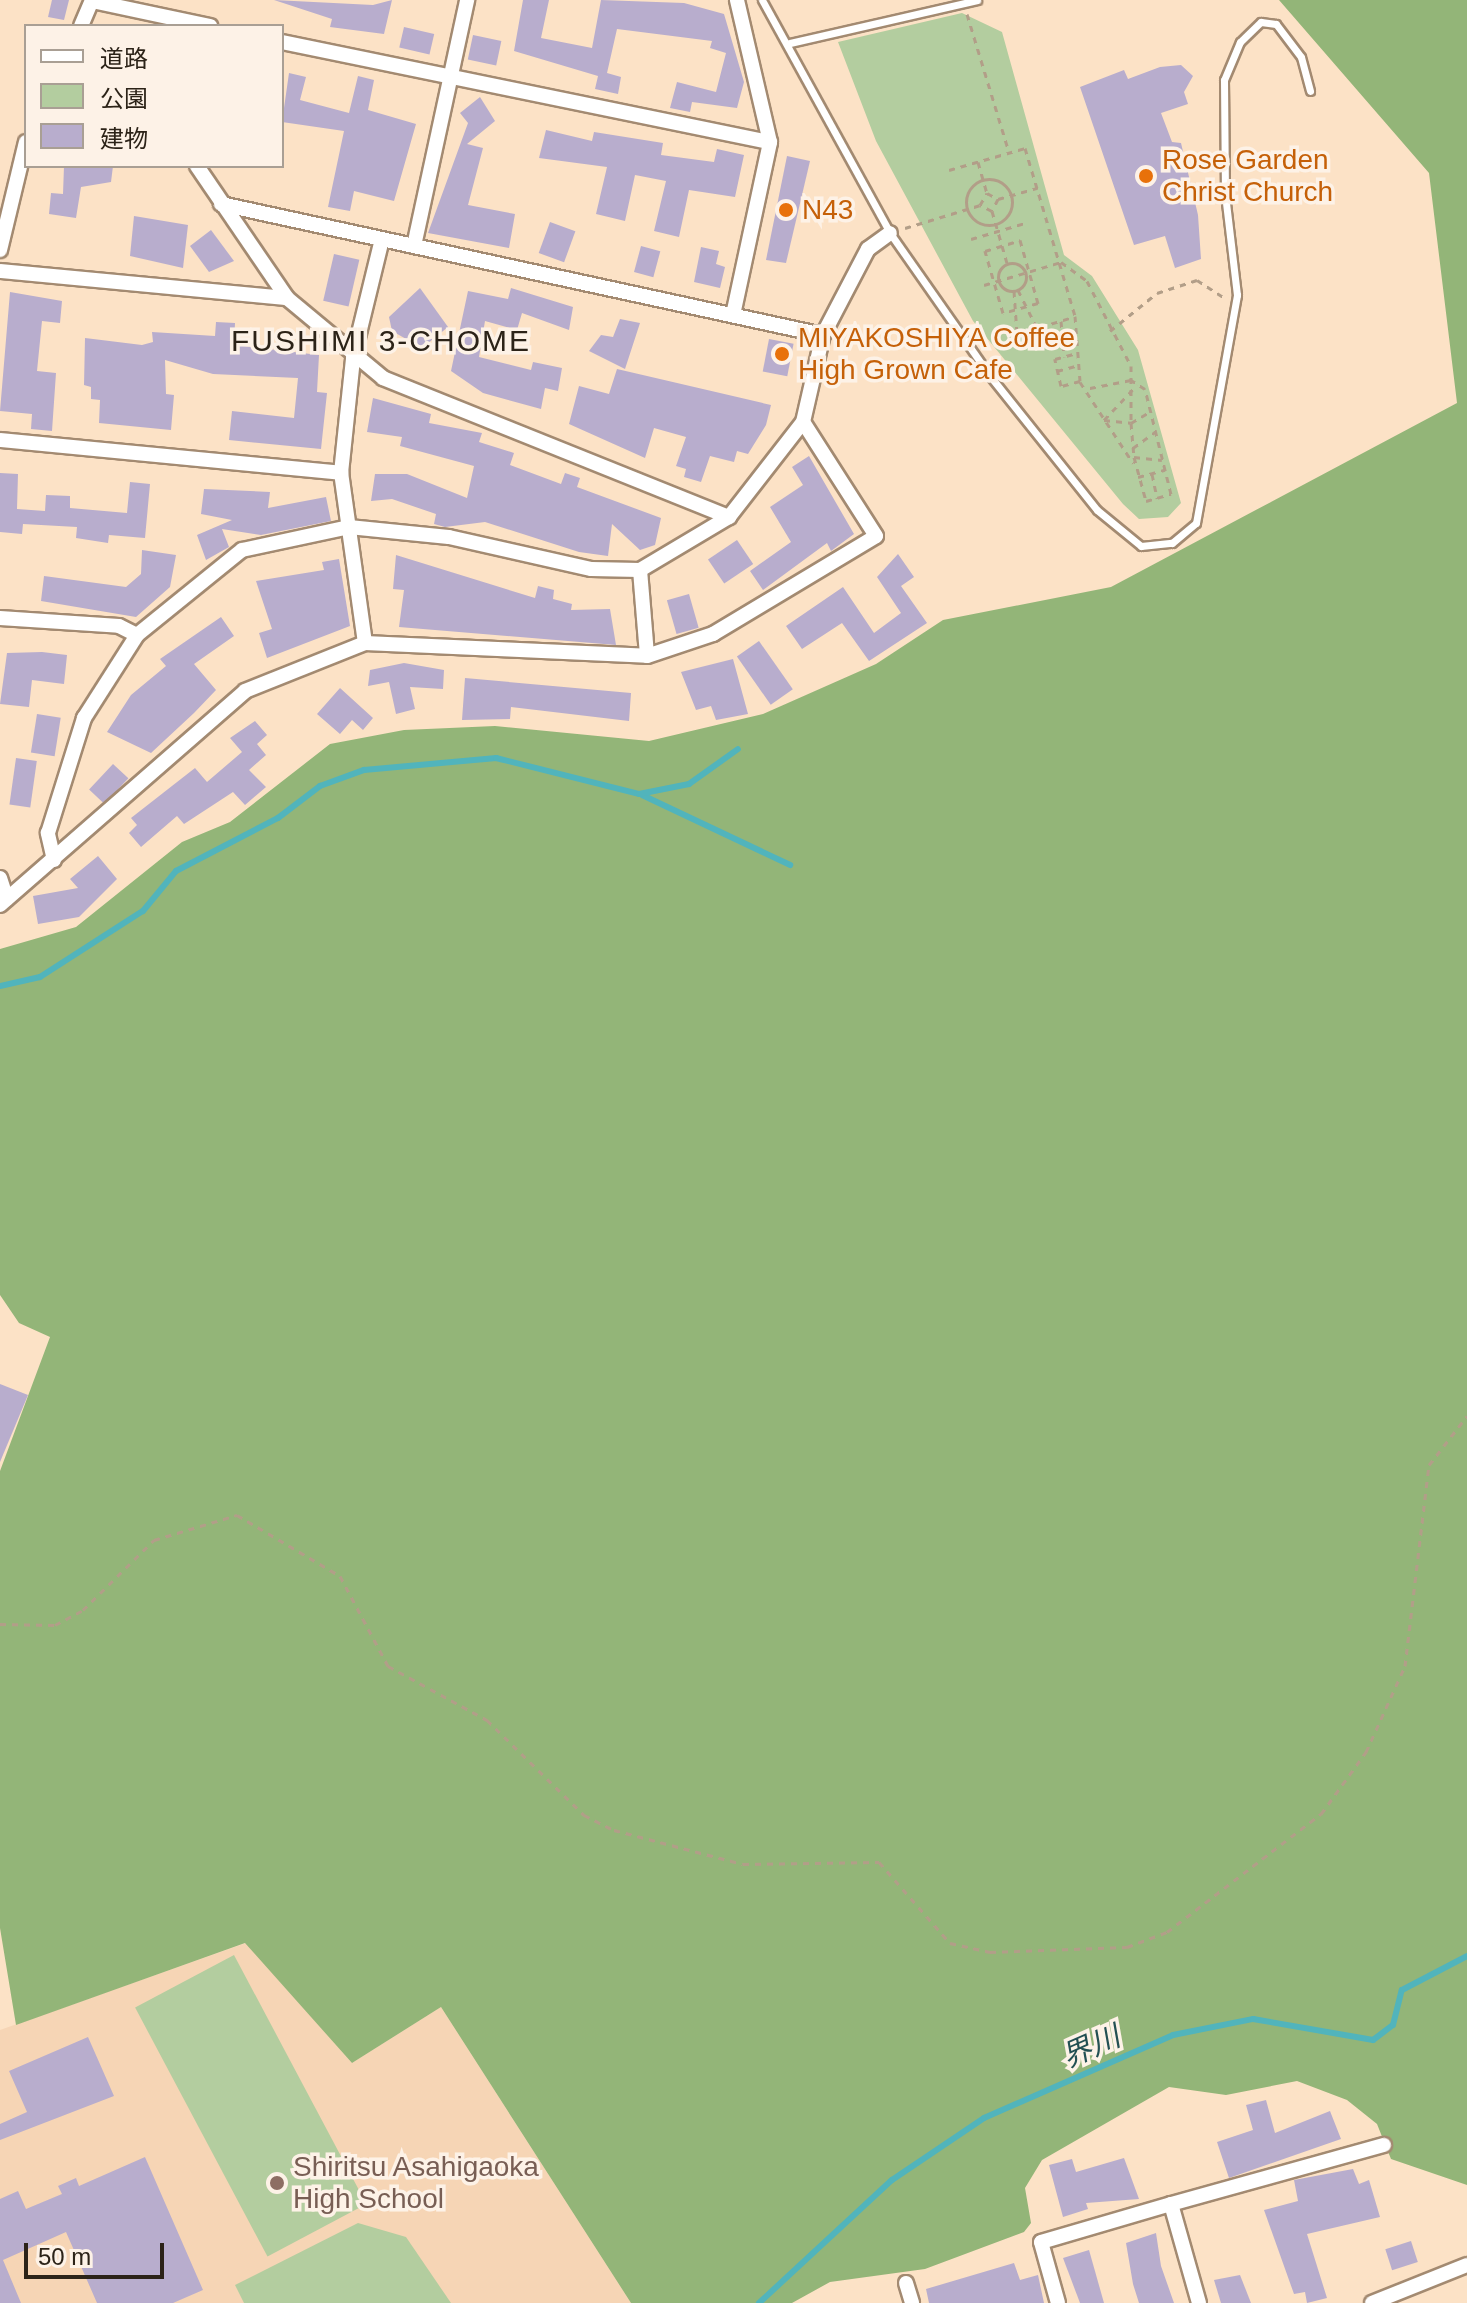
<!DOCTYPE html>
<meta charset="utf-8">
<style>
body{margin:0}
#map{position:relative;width:1467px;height:2303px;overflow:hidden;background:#fce2c6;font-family:Helvetica,"Noto Sans JP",sans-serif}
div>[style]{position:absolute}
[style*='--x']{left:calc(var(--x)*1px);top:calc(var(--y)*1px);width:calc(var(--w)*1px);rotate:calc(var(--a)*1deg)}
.built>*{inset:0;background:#f6d5b5}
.green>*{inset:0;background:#b3cd9f;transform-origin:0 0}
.forest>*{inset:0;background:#93b578}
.stream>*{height:6px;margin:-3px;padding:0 3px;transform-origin:3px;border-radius:3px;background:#51b4bc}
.building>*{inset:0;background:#b8adcd;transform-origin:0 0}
.path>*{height:3px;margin-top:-1.5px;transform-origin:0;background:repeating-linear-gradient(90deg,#b29e88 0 6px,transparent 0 12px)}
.path>.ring{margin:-1.5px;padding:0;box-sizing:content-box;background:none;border:3px solid #b29e88;border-radius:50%}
.roads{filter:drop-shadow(2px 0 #a38a71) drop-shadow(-2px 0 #a38a71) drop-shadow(0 2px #a38a71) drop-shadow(0 -2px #a38a71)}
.lane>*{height:7px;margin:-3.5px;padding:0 3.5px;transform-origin:3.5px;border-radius:3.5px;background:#fff}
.street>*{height:14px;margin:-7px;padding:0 7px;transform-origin:7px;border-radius:7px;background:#fff}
.dots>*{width:22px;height:22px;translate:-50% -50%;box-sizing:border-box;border:4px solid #fdf2e7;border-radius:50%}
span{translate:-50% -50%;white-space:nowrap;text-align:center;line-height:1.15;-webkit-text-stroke:7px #fdf2e7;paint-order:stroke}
.food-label{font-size:28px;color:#c56008}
.left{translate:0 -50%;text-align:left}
.education-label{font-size:28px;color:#785e54}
.neighbourhood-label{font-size:30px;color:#2c2318;letter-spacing:2px}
.water-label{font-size:30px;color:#235053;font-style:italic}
.legend{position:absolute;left:24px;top:24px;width:260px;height:144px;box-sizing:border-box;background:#fdf2e7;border:2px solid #a99f94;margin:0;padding:10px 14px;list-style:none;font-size:24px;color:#2c2318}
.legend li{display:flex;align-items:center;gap:16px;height:40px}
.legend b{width:40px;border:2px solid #a99f94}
.scale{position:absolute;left:24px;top:2243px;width:140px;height:36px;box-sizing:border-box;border:4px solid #2c2318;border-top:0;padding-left:10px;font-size:24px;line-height:28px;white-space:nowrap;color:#2c2318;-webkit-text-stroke:6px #fdf2e7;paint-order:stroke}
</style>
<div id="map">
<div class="built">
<div style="clip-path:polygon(246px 1943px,352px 2063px,441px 2007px,631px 2303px,0 2303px,0 2030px)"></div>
</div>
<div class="green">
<div style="clip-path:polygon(962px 13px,1002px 32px,1064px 255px,1092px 276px,1138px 350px,1181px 503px,1168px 517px,1139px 519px,1123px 504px,973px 321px,876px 141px,838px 42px)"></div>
<div style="left:234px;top:1955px;width:282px;height:112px;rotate:62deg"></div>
<div style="clip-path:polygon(358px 2223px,406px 2237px,451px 2303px,244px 2303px,235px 2285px)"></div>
</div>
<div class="forest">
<div style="clip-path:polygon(1279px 0,1467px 0,1467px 2185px,1391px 2159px,1377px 2124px,1347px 2100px,1297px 2081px,1226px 2095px,1169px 2087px,1042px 2160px,1025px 2188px,1031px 2223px,1024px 2232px,925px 2269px,830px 2282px,792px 2303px,631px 2303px,441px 2007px,352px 2063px,245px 1943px,16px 2025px,0 1928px,0 1471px,50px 1337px,19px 1323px,0 1295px,0 949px,76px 927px,182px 842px,230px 822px,330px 744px,404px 730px,495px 726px,649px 741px,763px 714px,876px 664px,943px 620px,1111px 587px,1457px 403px,1429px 173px)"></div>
</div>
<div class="stream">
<div style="--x:642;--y:795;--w:164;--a:25.3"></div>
<div style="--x:0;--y:986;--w:41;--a:-12.7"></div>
<div style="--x:40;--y:977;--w:122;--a:-32.7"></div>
<div style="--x:143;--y:911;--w:52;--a:-50.5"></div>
<div style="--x:176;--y:871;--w:115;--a:-27.5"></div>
<div style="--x:278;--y:818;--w:53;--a:-37.3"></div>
<div style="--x:320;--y:786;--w:47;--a:-20"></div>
<div style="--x:364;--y:770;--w:133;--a:-5.2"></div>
<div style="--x:496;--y:758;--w:147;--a:14.1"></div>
<div style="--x:639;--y:794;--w:51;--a:-11.3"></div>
<div style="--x:689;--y:784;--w:60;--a:-35.5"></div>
<div style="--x:759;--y:2303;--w:181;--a:-42.8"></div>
<div style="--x:892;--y:2180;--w:111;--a:-34"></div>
<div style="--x:984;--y:2118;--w:206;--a:-23.7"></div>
<div style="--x:1173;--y:2035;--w:82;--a:-11.3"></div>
<div style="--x:1253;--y:2019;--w:122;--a:9.9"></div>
<div style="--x:1373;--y:2040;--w:25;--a:-37"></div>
<div style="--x:1393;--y:2025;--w:36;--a:-76"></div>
<div style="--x:1402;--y:1990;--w:73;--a:-27.6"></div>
</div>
<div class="building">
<div style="clip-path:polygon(52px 0,69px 0,64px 20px,48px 17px)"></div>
<div style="clip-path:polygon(274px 0,373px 5px,392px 0,384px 34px,330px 27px,332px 19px)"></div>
<div style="clip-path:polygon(523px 0,549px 0,541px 38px,592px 48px,601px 0,684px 3px,724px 14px,744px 82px,737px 108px,692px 102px,690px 112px,670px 108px,677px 82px,716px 92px,726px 53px,710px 48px,712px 41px,617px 29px,607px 73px,621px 77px,618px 94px,595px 89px,598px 76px,514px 51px)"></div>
<div style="left:404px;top:27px;width:31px;height:21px;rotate:13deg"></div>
<div style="left:473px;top:35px;width:29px;height:25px;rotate:12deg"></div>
<div style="clip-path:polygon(1160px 67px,1181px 65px,1193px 76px,1184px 92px,1188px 104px,1161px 113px,1172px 142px,1181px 143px,1198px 215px,1201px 259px,1175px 268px,1165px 236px,1134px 245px,1080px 87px,1124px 70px,1128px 79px)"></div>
<div style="clip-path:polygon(289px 73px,306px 77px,300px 100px,349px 113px,358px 76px,374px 80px,368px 110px,416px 124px,394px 201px,354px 191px,350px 211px,328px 207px,344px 131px,282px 122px)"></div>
<div style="clip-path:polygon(480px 97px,495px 121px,467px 144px,483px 148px,468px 205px,515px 214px,509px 248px,428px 233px,468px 123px,460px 113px)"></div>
<div style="clip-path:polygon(546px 130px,592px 141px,594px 132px,663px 143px,661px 155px,714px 162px,717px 149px,744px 155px,735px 197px,689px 190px,679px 237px,654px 231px,666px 181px,635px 175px,625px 221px,596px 214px,607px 167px,539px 158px)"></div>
<div style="clip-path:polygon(787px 156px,810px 161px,786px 263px,766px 260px)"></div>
<div style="clip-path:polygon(64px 166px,113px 166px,111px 182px,81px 187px,76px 218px,49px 214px,51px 193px,63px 194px)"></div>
<div style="clip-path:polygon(134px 216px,188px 225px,183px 268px,130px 256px)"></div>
<div style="left:550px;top:222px;width:27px;height:33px;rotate:20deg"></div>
<div style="clip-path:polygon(211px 230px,234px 261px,209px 272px,190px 246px)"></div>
<div style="left:641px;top:246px;width:20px;height:27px;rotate:15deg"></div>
<div style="clip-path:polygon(701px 247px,719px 251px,716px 264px,725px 267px,720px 288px,694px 282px)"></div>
<div style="left:334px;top:254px;width:26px;height:48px;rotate:13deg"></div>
<div style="clip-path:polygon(420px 288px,448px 327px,422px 348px,392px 331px,389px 317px)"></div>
<div style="clip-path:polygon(511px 288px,573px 307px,569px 330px,522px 313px,517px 330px,485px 321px,479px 357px,531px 370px,533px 362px,562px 368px,558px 391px,545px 388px,541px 409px,483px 393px,451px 371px,468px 291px,508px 299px)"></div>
<div style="clip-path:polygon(10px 292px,62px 301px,60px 323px,42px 321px,37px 371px,56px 373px,52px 431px,31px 429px,32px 414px,0 411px)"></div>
<div style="clip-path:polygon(620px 319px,640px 323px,625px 369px,589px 351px,601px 335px,613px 337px)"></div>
<div style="clip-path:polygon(216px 322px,235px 323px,234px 345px,319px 355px,317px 392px,327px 393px,321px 449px,229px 440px,232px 411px,294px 418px,298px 378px,213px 374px,165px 360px,166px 394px,174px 395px,171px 430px,99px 423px,100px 400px,91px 399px,91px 387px,84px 385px,85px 338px,142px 345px,153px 342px,152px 332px,215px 336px)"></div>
<div style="left:769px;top:339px;width:25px;height:33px;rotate:11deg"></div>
<div style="clip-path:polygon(617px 369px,771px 405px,766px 425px,748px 454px,737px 451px,734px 462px,710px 456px,701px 482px,684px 477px,686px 469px,676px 466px,686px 437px,654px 428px,645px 458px,569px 424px,579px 386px,609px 394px)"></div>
<div style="clip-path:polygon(373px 398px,431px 414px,429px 423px,482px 433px,479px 442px,514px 453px,510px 465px,561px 484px,565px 473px,580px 478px,577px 487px,661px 518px,655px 545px,640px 550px,612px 524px,608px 556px,579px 552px,485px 522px,445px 527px,434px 524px,436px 514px,392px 499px,371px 501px,375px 474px,407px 474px,467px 498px,474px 466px,400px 446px,402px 437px,367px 432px)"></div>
<div style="clip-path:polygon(809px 456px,854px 534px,831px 551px,827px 543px,763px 590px,750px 571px,791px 542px,770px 507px,803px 485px,792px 467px)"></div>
<div style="clip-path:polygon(0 473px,18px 474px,17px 509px,45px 511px,46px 495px,70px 496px,70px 508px,127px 513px,130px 482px,150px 484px,145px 538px,109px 535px,108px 543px,76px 538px,77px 527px,23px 524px,22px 534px,0 532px)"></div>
<div style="clip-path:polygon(204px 489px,270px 492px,268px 508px,326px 497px,331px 521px,261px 535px,222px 529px,229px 547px,206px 560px,197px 535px,232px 520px,201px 514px)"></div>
<div style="left:737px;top:540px;width:29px;height:35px;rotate:56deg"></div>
<div style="clip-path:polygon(142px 550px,176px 555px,170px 587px,136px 617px,41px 601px,44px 576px,126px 587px,141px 574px)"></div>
<div style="clip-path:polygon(898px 554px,914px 577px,901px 586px,927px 623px,869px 661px,842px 623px,802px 649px,786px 626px,843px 587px,874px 633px,901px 613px,877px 577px)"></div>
<div style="clip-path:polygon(396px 555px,535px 598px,538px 586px,554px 590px,553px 599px,572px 604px,571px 610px,610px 609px,616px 645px,399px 627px,404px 590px,393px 589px)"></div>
<div style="clip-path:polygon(339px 559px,350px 626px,267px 658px,259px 633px,272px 629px,256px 581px,324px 570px,322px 562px)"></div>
<div style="left:689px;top:594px;width:35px;height:23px;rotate:74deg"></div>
<div style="clip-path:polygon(221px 617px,234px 636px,194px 664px,216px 690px,194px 713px,151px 753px,107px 732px,131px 695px,166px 666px,160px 659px)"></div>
<div style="left:759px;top:641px;width:59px;height:27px;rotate:55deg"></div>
<div style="clip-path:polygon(42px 652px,67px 655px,64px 684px,32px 680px,29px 707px,0 704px,7px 653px)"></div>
<div style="clip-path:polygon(733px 659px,748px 714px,716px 720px,711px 706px,696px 710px,681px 672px)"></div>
<div style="clip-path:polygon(404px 663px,444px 670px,443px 689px,410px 687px,415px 709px,396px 714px,389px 682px,368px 686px,370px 670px)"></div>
<div style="clip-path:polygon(465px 678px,631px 693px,629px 721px,511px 707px,510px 719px,462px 720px)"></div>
<div style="clip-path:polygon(340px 688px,373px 718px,363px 730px,352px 720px,340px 734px,317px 714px)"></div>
<div style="left:37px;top:714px;width:24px;height:39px;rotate:9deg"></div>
<div style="clip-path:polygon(255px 721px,267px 735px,257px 744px,266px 755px,249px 770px,266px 787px,245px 805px,233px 792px,184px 824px,177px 816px,141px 847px,129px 833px,137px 825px,131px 818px,195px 768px,207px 782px,242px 752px,230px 738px)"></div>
<div style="left:16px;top:758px;width:21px;height:47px;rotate:8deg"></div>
<div style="left:113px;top:764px;width:21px;height:35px;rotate:43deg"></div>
<div style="clip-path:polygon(98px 856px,117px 879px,79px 917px,38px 924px,33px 896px,78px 888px,70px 879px)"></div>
<div style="clip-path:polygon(0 1384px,28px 1395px,0 1462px)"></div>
<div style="clip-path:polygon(88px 2037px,114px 2096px,0 2140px,0 2124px,27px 2112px,9px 2071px)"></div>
<div style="clip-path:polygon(1266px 2100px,1275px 2133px,1330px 2111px,1341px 2139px,1229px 2178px,1217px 2142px,1253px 2130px,1246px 2105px)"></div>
<div style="clip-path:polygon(145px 2157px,203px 2290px,173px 2303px,97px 2303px,66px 2232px,3px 2260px,21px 2303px,0 2303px,0 2199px,18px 2191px,26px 2209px,62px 2194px,58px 2186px,76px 2178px,79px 2186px)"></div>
<div style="clip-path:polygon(1124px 2158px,1139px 2199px,1086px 2203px,1088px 2209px,1063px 2217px,1049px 2165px,1072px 2159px,1076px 2172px)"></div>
<div style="clip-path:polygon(1353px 2169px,1359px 2184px,1369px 2180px,1380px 2217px,1307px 2234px,1327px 2298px,1307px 2303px,1305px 2292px,1294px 2294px,1264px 2210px,1298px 2201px,1294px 2180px)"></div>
<div style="clip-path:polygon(1156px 2233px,1161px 2266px,1174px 2303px,1139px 2303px,1133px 2284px,1126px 2243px)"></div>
<div style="left:1411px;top:2241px;width:22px;height:27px;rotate:72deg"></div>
<div style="clip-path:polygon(1089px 2250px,1104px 2303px,1080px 2303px,1063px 2258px)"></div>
<div style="clip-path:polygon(1014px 2263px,1020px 2280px,1038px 2275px,1044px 2303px,929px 2303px,926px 2289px)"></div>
<div style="clip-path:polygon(1240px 2275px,1251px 2303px,1221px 2303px,1214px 2280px)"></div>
</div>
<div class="path">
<div style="--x:967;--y:14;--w:144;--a:73.1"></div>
<div style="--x:978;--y:162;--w:32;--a:74"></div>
<div style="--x:987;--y:193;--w:13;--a:29"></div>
<div style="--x:998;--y:199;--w:13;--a:117"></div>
<div style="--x:992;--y:211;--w:13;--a:-153"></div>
<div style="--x:980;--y:205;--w:14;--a:-60"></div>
<div style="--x:949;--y:170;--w:79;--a:-16.1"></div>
<div style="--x:1025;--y:148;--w:175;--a:73.4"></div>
<div style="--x:1075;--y:316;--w:65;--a:85.6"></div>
<div style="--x:1080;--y:381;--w:20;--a:165"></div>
<div style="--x:1061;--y:386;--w:28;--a:-103"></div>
<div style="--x:1055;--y:359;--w:20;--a:-15"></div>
<div class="ring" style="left:966px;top:179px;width:43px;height:43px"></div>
<div style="--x:998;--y:199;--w:41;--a:-15.8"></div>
<div style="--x:992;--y:211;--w:54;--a:73.9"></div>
<div style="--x:905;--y:228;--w:78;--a:-17"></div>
<div style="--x:971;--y:239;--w:56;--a:-16.5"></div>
<div style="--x:1020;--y:240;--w:66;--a:74.1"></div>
<div style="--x:1038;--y:303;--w:36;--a:164"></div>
<div style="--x:1003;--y:313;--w:65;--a:-106.2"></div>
<div style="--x:985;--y:251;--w:37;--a:-17"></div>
<div class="ring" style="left:998px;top:263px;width:25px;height:25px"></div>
<div style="--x:984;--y:285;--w:80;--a:-16.6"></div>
<div style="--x:1061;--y:262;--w:32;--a:36"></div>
<div style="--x:1087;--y:281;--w:96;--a:62.6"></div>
<div style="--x:1131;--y:366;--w:57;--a:90"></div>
<div style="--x:1131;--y:423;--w:34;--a:85"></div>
<div style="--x:1134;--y:457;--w:46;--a:74.7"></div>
<div style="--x:1146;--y:501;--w:26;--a:-16"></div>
<div style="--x:1171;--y:494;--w:108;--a:-103.9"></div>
<div style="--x:1145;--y:389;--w:17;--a:-147"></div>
<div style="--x:1131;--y:380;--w:47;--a:168.9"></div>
<div style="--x:1018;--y:290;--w:42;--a:63.4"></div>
<div style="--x:1014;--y:291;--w:43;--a:86"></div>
<div style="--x:1061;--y:321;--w:36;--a:85"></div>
<div style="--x:1110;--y:331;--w:60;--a:-39"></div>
<div style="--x:1157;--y:293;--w:42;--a:-18"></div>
<div style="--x:1197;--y:280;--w:33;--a:33"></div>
<div style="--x:1059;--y:344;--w:21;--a:175"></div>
<div style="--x:1038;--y:346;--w:24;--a:-150"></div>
<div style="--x:1017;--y:334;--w:59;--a:-16.9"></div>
<div style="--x:1057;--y:371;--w:20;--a:-15"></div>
<div style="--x:1080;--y:382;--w:97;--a:56.8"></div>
<div style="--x:1104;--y:420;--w:27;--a:6"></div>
<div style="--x:1131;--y:423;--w:21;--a:-31"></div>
<div style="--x:1104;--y:420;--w:48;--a:-46.7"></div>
<div style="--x:1133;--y:448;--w:27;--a:-36"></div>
<div style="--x:1134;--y:457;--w:28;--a:6"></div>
<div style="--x:1152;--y:474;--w:25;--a:78"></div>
<div style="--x:1138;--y:477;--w:28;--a:-15"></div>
<div style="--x:0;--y:1624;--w:55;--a:1"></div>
<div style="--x:55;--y:1625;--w:32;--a:-28"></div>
<div style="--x:83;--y:1610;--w:100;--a:-44.6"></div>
<div style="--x:154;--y:1540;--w:87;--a:-16.8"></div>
<div style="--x:237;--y:1515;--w:120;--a:30.6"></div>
<div style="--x:340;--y:1576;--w:102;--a:61.9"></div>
<div style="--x:388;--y:1666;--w:113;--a:28.6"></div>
<div style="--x:487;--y:1720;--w:136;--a:44.4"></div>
<div style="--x:584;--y:1815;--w:34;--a:27"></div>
<div style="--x:614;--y:1830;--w:133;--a:14.8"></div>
<div style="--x:743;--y:1864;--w:136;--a:-0.8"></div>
<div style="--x:879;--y:1862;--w:108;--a:48.8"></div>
<div style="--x:950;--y:1943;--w:41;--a:12.7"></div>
<div style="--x:990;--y:1952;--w:137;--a:-2.1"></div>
<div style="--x:1127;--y:1947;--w:43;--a:-20.6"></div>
<div style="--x:1167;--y:1932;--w:194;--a:-37.5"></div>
<div style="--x:1321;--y:1814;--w:77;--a:-54"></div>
<div style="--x:1366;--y:1752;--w:94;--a:-65.6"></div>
<div style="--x:1405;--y:1666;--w:202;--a:-83.2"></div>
<div style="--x:1429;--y:1465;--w:62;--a:-52.2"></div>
</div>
<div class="roads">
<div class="lane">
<div style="--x:762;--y:0;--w:266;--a:61.2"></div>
<div style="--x:890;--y:233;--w:174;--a:55"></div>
<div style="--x:990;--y:376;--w:171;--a:51.4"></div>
<div style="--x:1097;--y:510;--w:57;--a:39.3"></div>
<div style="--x:1141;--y:546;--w:31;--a:-6"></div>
<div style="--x:1172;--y:543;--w:31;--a:-40"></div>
<div style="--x:1196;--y:523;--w:232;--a:-79.8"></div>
<div style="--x:1237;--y:295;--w:101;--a:-96.8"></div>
<div style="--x:1225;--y:195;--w:115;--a:-90.5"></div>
<div style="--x:1224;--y:80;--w:41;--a:-67.2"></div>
<div style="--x:1240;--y:42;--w:29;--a:-44"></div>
<div style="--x:1261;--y:22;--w:15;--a:8"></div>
<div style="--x:1276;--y:24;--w:41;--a:52.9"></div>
<div style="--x:1301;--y:57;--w:35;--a:75"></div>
<div style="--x:790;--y:43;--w:192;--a:-12.9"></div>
</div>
<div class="street">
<div style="--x:92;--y:1;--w:121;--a:12"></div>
<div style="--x:81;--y:26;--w:28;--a:-67"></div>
<div style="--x:282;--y:42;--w:498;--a:11.6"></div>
<div style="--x:197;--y:166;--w:160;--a:55.7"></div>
<div style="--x:287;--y:298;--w:125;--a:39.8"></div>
<div style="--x:383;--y:378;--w:373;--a:21.9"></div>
<div style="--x:221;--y:204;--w:616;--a:12.28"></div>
<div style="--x:414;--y:246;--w:252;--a:-77.8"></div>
<div style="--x:0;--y:250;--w:111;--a:-76.5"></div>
<div style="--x:0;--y:271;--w:288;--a:5.4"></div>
<div style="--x:733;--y:315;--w:177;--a:-77.9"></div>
<div style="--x:770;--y:142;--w:146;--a:-103.1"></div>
<div style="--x:0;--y:440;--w:343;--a:5.5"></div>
<div style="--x:640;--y:570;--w:86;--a:85.3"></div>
<div style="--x:0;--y:618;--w:119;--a:3.8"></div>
<div style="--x:119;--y:626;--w:20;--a:27"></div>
<div style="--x:365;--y:643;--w:172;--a:-98"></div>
<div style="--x:341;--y:473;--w:116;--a:-84"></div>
<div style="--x:353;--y:358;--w:122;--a:-76.3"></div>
<div style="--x:54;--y:860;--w:28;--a:-103"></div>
<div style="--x:48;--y:833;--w:121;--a:-72.6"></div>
<div style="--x:84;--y:718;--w:98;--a:-57.4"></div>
<div style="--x:137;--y:635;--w:135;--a:-39"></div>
<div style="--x:242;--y:550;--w:109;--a:-12.1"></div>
<div style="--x:349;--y:527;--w:100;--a:5.7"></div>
<div style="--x:449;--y:537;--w:146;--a:12.7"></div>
<div style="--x:591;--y:569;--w:49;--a:1.2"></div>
<div style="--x:640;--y:570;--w:104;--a:-30.8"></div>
<div style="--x:729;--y:517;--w:120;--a:-52.1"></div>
<div style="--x:803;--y:422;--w:89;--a:-77.1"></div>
<div style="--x:823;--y:335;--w:97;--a:-62.4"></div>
<div style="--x:868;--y:249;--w:27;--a:-36"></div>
<div style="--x:0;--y:878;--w:22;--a:72"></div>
<div style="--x:0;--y:905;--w:325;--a:-41.1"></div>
<div style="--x:245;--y:691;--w:129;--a:-21.8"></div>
<div style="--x:365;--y:643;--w:282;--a:2.6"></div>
<div style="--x:647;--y:656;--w:70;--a:-18.4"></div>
<div style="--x:713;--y:634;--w:190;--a:-31"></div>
<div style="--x:876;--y:536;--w:135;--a:-122.6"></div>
<div style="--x:1171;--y:2204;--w:221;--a:-15.5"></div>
<div style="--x:906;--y:2283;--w:21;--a:73"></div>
<div style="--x:1058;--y:2303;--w:63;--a:-105.6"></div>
<div style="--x:1041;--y:2242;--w:135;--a:-16.3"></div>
<div style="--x:1171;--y:2204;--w:103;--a:74.2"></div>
<div style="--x:1372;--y:2303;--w:102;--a:-21.8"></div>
</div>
</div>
<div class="dots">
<div style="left:1146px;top:176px;background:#e8710a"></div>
<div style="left:786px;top:210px;background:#e8710a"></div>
<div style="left:782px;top:354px;background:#e8710a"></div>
<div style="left:277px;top:2183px;background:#8d6e63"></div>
</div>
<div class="food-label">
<span class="left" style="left:1162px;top:176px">Rose Garden<br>Christ Church</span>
<span class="left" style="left:802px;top:210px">N43</span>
<span class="left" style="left:798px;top:354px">MIYAKOSHIYA Coffee<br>High Grown Cafe</span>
</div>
<div class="education-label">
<span class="left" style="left:293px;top:2183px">Shiritsu Asahigaoka<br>High School</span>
</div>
<div class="neighbourhood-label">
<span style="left:381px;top:341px">FUSHIMI 3-CHOME</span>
</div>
<div class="water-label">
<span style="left:1091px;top:2047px;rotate:-24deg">界川</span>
</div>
<ul class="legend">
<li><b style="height:10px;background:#fff"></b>道路</li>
<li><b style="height:22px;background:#b3cd9f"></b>公園</li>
<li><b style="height:22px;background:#b8adcd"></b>建物</li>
</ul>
<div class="scale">50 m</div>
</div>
